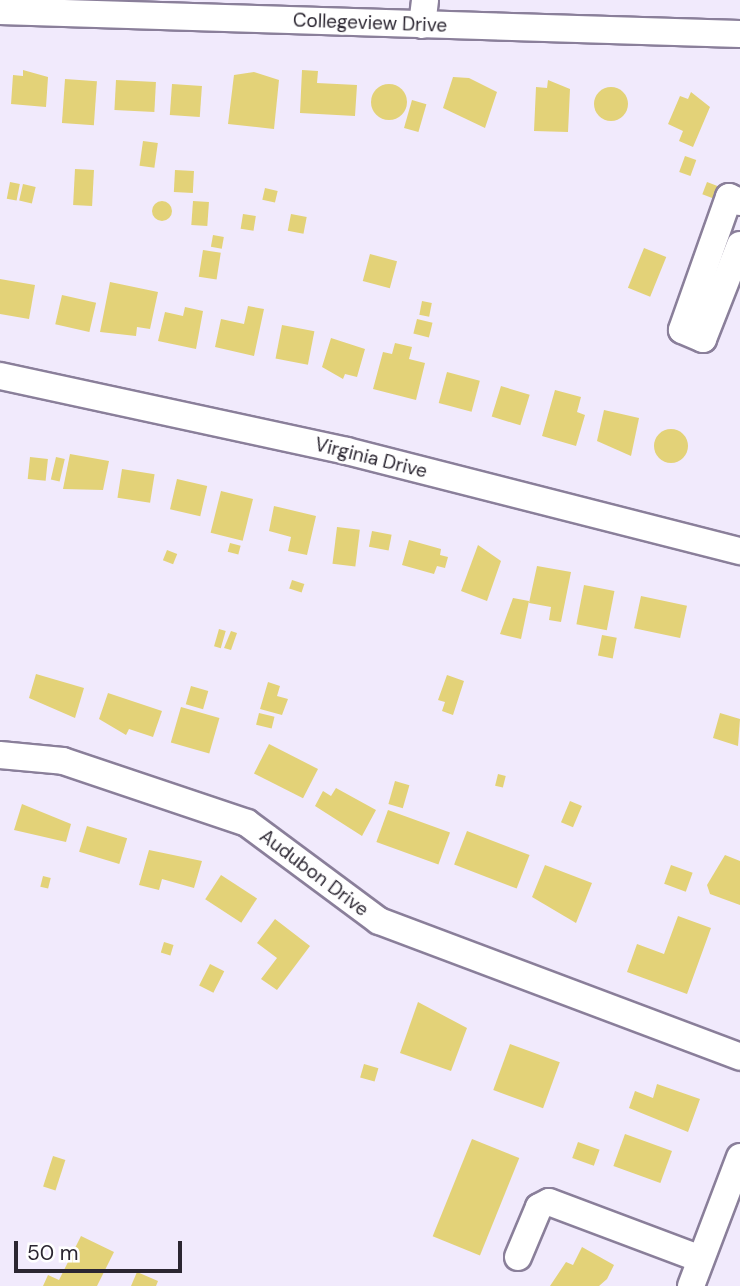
<!DOCTYPE html>
<style>
body{margin:0}
#map{position:relative;width:740px;height:1286px;overflow:hidden;background:#f1eafc;font-family:"DM Sans",sans-serif}
div>[style]{position:absolute}
[style*='--x']{left:calc(var(--x)*1px);top:calc(var(--y)*1px);width:calc(var(--w)*1px);rotate:calc(var(--a)*1deg)}
.building>*{inset:0;background:#e3d278;transform-origin:0 0}
.round{border-radius:50%}
.roads{filter:drop-shadow(2px 0 #8a7f9a) drop-shadow(-2px 0 #8a7f9a) drop-shadow(0 2px #8a7f9a) drop-shadow(0 -2px #8a7f9a)}
.minor>*{height:26px;margin:-13px;padding:0 13px;transform-origin:13px;border-radius:13px;background:#fff}
span{translate:-50% -50%;white-space:nowrap;text-align:center;line-height:1.15;-webkit-text-stroke:5px #fff;paint-order:stroke}
.street-label{font-size:19px;color:#2b2631}
.scale{position:absolute;left:14px;top:1241px;width:168px;height:32px;box-sizing:border-box;border:4px solid #2b2631;border-top:0;padding-left:9px;font-size:21px;line-height:24px;white-space:nowrap;color:#2b2631;-webkit-text-stroke:5px #fff;paint-order:stroke}
</style>
<div id="map">
<div class="building">
<div style="clip-path:polygon(23px 70px,48px 77px,46px 107px,11px 104px,13px 75px,23px 76px)"></div>
<div style="clip-path:polygon(302px 70px,318px 71px,317px 83px,357px 85px,355px 116px,300px 113px)"></div>
<div style="clip-path:polygon(254px 72px,279px 80px,274px 129px,228px 124px,234px 75px)"></div>
<div style="clip-path:polygon(453px 77px,469px 78px,497px 92px,485px 128px,443px 108px)"></div>
<div style="left:65px;top:79px;width:32px;height:44px;rotate:4deg"></div>
<div style="left:116px;top:80px;width:40px;height:30px;rotate:3deg"></div>
<div style="clip-path:polygon(548px 80px,570px 89px,568px 132px,534px 131px,536px 87px,547px 88px)"></div>
<div style="left:172px;top:84px;width:30px;height:31px;rotate:4deg"></div>
<div class="round" style="left:371px;top:84px;width:36px;height:36px"></div>
<div class="round" style="left:594px;top:87px;width:34px;height:34px"></div>
<div style="clip-path:polygon(691px 92px,710px 107px,693px 147px,679px 141px,683px 131px,668px 124px,680px 96px,688px 99px)"></div>
<div style="left:412px;top:100px;width:15px;height:29px;rotate:16deg"></div>
<div style="left:143px;top:141px;width:15px;height:25px;rotate:8deg"></div>
<div style="left:685px;top:156px;width:12px;height:17px;rotate:20deg"></div>
<div style="left:75px;top:169px;width:19px;height:36px;rotate:3deg"></div>
<div style="left:175px;top:170px;width:19px;height:22px;rotate:3deg"></div>
<div style="left:10px;top:182px;width:10px;height:17px;rotate:11deg"></div>
<div style="left:707px;top:182px;width:14px;height:13px;rotate:21deg"></div>
<div style="left:23px;top:184px;width:13px;height:17px;rotate:13deg"></div>
<div style="left:265px;top:188px;width:13px;height:12px;rotate:13deg"></div>
<div class="round" style="left:152px;top:201px;width:20px;height:20px"></div>
<div style="left:193px;top:201px;width:16px;height:24px;rotate:4deg"></div>
<div style="left:243px;top:214px;width:13px;height:15px;rotate:9deg"></div>
<div style="left:291px;top:214px;width:16px;height:17px;rotate:11deg"></div>
<div style="left:213px;top:235px;width:11px;height:12px;rotate:10deg"></div>
<div style="left:644px;top:248px;width:24px;height:43px;rotate:22deg"></div>
<div style="left:203px;top:250px;width:18px;height:27px;rotate:9deg"></div>
<div style="left:370px;top:254px;width:28px;height:28px;rotate:15deg"></div>
<div style="clip-path:polygon(0 279px,35px 285px,29px 319px,0 314px)"></div>
<div style="clip-path:polygon(110px 282px,158px 292px,150px 329px,137px 327px,136px 336px,100px 332px)"></div>
<div style="left:62px;top:295px;width:35px;height:30px;rotate:13deg"></div>
<div style="left:422px;top:301px;width:10px;height:14px;rotate:11deg"></div>
<div style="clip-path:polygon(248px 306px,264px 309px,254px 356px,215px 347px,221px 319px,244px 324px)"></div>
<div style="clip-path:polygon(185px 307px,203px 311px,196px 349px,158px 341px,165px 312px,183px 316px)"></div>
<div style="left:417px;top:319px;width:16px;height:15px;rotate:14deg"></div>
<div style="left:282px;top:325px;width:33px;height:34px;rotate:11deg"></div>
<div style="clip-path:polygon(331px 338px,365px 349px,357px 377px,345px 374px,343px 379px,322px 367px)"></div>
<div style="clip-path:polygon(395px 343px,412px 347px,409px 359px,425px 363px,416px 400px,373px 389px,383px 352px,392px 354px)"></div>
<div style="left:447px;top:372px;width:34px;height:32px;rotate:15deg"></div>
<div style="left:501px;top:386px;width:30px;height:32px;rotate:17deg"></div>
<div style="clip-path:polygon(555px 390px,581px 397px,577px 412px,585px 415px,576px 446px,542px 436px)"></div>
<div style="clip-path:polygon(604px 410px,639px 418px,631px 456px,597px 441px)"></div>
<div class="round" style="left:654px;top:429px;width:34px;height:34px"></div>
<div style="clip-path:polygon(70px 454px,109px 461px,103px 490px,63px 489px)"></div>
<div style="left:30px;top:457px;width:18px;height:22px;rotate:6deg"></div>
<div style="left:56px;top:457px;width:9px;height:23px;rotate:13deg"></div>
<div style="left:122px;top:469px;width:33px;height:29px;rotate:9deg"></div>
<div style="left:177px;top:479px;width:31px;height:31px;rotate:13deg"></div>
<div style="left:221px;top:491px;width:33px;height:43px;rotate:14deg"></div>
<div style="clip-path:polygon(274px 506px,316px 516px,307px 555px,288px 551px,291px 537px,269px 531px)"></div>
<div style="left:337px;top:527px;width:23px;height:37px;rotate:7deg"></div>
<div style="left:372px;top:531px;width:20px;height:16px;rotate:11deg"></div>
<div style="clip-path:polygon(409px 540px,441px 549px,440px 555px,448px 557px,445px 568px,437px 566px,434px 574px,402px 565px)"></div>
<div style="left:230px;top:543px;width:11px;height:9px;rotate:15deg"></div>
<div style="clip-path:polygon(478px 545px,501px 561px,487px 601px,461px 591px)"></div>
<div style="left:167px;top:550px;width:11px;height:11px;rotate:22deg"></div>
<div style="clip-path:polygon(537px 566px,571px 572px,561px 622px,549px 620px,551px 607px,529px 603px)"></div>
<div style="left:292px;top:580px;width:13px;height:9px;rotate:18deg"></div>
<div style="left:584px;top:585px;width:31px;height:40px;rotate:11deg"></div>
<div style="left:641px;top:596px;width:47px;height:33px;rotate:12deg"></div>
<div style="clip-path:polygon(513px 598px,529px 601px,521px 639px,500px 634px)"></div>
<div style="left:219px;top:629px;width:7px;height:18px;rotate:16deg"></div>
<div style="clip-path:polygon(231px 631px,237px 633px,231px 650px,224px 648px)"></div>
<div style="left:602px;top:635px;width:15px;height:21px;rotate:11deg"></div>
<div style="clip-path:polygon(36px 674px,84px 688px,75px 718px,29px 698px)"></div>
<div style="clip-path:polygon(447px 675px,464px 681px,453px 715px,442px 711px,445px 702px,438px 700px)"></div>
<div style="clip-path:polygon(268px 682px,280px 686px,277px 696px,288px 699px,282px 715px,260px 709px)"></div>
<div style="left:191px;top:686px;width:18px;height:19px;rotate:16deg"></div>
<div style="clip-path:polygon(108px 693px,162px 711px,153px 737px,129px 729px,126px 735px,99px 719px)"></div>
<div style="left:181px;top:707px;width:40px;height:37px;rotate:16deg"></div>
<div style="left:259px;top:713px;width:16px;height:12px;rotate:14deg"></div>
<div style="clip-path:polygon(720px 713px,740px 719px,738px 746px,713px 738px)"></div>
<div style="left:269px;top:744px;width:55px;height:33px;rotate:27deg"></div>
<div style="left:498px;top:774px;width:8px;height:12px;rotate:14deg"></div>
<div style="left:395px;top:781px;width:15px;height:24px;rotate:16deg"></div>
<div style="clip-path:polygon(336px 788px,376px 810px,362px 836px,315px 806px,323px 791px,331px 796px)"></div>
<div style="left:570px;top:801px;width:13px;height:23px;rotate:23deg"></div>
<div style="clip-path:polygon(22px 804px,71px 824px,66px 842px,14px 830px)"></div>
<div style="left:388px;top:810px;width:66px;height:34px;rotate:20deg"></div>
<div style="left:87px;top:826px;width:42px;height:27px;rotate:17deg"></div>
<div style="left:467px;top:831px;width:67px;height:36px;rotate:21deg"></div>
<div style="clip-path:polygon(149px 850px,202px 861px,194px 888px,162px 879px,159px 890px,139px 885px)"></div>
<div style="clip-path:polygon(725px 855px,740px 861px,740px 905px,710px 894px,707px 885px)"></div>
<div style="clip-path:polygon(545px 865px,592px 883px,576px 923px,532px 897px)"></div>
<div style="left:671px;top:865px;width:23px;height:20px;rotate:20deg"></div>
<div style="left:221px;top:875px;width:43px;height:29px;rotate:33deg"></div>
<div style="left:43px;top:876px;width:8px;height:11px;rotate:14deg"></div>
<div style="clip-path:polygon(678px 916px,711px 928px,687px 994px,627px 972px,637px 944px,664px 954px)"></div>
<div style="clip-path:polygon(275px 919px,310px 946px,277px 990px,261px 979px,277px 958px,257px 943px)"></div>
<div style="left:164px;top:942px;width:10px;height:11px;rotate:17deg"></div>
<div style="left:210px;top:964px;width:16px;height:24px;rotate:27deg"></div>
<div style="clip-path:polygon(418px 1002px,467px 1028px,451px 1071px,400px 1053px)"></div>
<div style="left:510px;top:1044px;width:53px;height:49px;rotate:20deg"></div>
<div style="left:364px;top:1064px;width:15px;height:14px;rotate:16deg"></div>
<div style="clip-path:polygon(657px 1084px,700px 1099px,688px 1132px,629px 1108px,635px 1091px,653px 1098px)"></div>
<div style="left:625px;top:1134px;width:50px;height:34px;rotate:20deg"></div>
<div style="left:472px;top:1139px;width:51px;height:105px;rotate:22deg"></div>
<div style="left:578px;top:1142px;width:23px;height:17px;rotate:20deg"></div>
<div style="left:53px;top:1156px;width:13px;height:32px;rotate:18deg"></div>
<div style="clip-path:polygon(81px 1236px,114px 1252px,97px 1286px,43px 1286px,48px 1275px,59px 1280px)"></div>
<div style="clip-path:polygon(582px 1247px,614px 1265px,607px 1279px,599px 1286px,550px 1286px,566px 1262px,573px 1265px)"></div>
<div style="clip-path:polygon(137px 1272px,158px 1281px,156px 1286px,131px 1286px)"></div>
</div>
<div class="roads">
<div class="minor">
<div style="--x:0;--y:11;--w:740;--a:1.78"></div>
<div style="--x:422;--y:25;--w:25;--a:-83"></div>
<div style="--x:740;--y:202;--w:12;--a:-156"></div>
<div style="--x:729;--y:197;--w:141;--a:109.5"></div>
<div style="--x:682;--y:330;--w:23;--a:23"></div>
<div style="--x:703;--y:339;--w:101;--a:-68.5"></div>
<div style="--x:0;--y:376;--w:355;--a:12.2"></div>
<div style="--x:347;--y:451;--w:406;--a:14.3"></div>
<div style="--x:0;--y:755;--w:63;--a:5.4"></div>
<div style="--x:63;--y:761;--w:194;--a:18.6"></div>
<div style="--x:247;--y:823;--w:164;--a:36.6"></div>
<div style="--x:379;--y:921;--w:386;--a:20.6"></div>
<div style="--x:518;--y:1257;--w:54;--a:-67.2"></div>
<div style="--x:539;--y:1207;--w:11;--a:-27"></div>
<div style="--x:549;--y:1202;--w:162;--a:20.6"></div>
<div style="--x:691;--y:1286;--w:138;--a:-69.2"></div>
</div>
</div>
<div class="street-label">
<span style="left:370px;top:23px;rotate:2deg">Collegeview Drive</span>
<span style="left:371px;top:458px;rotate:14deg">Virginia Drive</span>
<span style="left:314px;top:873px;rotate:37deg">Audubon Drive</span>
</div>
<div class="scale">50 m</div>
</div>
